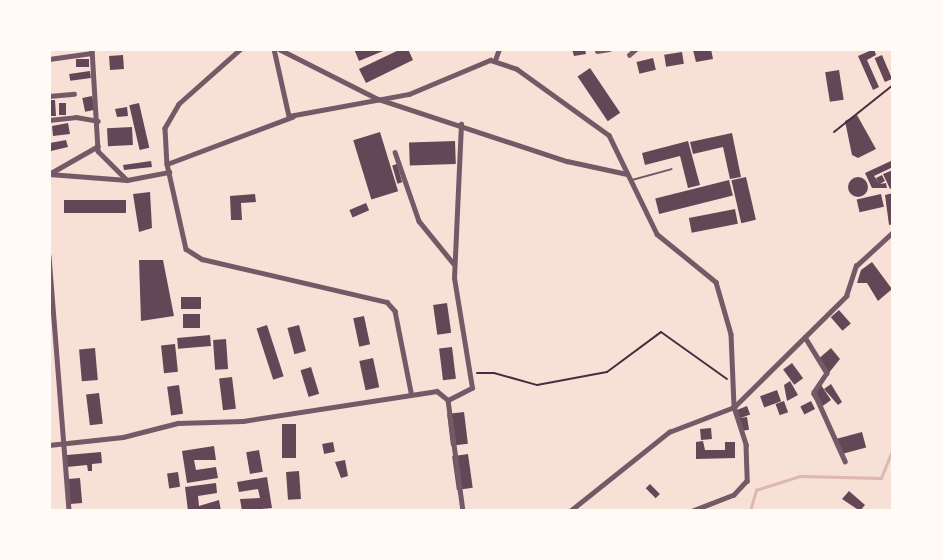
<!DOCTYPE html>
<style>
body{margin:0}
#map{position:relative;width:942px;height:560px;overflow:hidden;background:#f7e1d7;font-family:Quicksand,sans-serif}
div>[style]{position:absolute}
[style*='--x']{left:calc(var(--x)*1px);top:calc(var(--y)*1px);width:calc(var(--w)*1px);rotate:calc(var(--a)*1deg)}
.stream>*{height:2.5px;margin:-1.25px;padding:0 1.25px;transform-origin:1.25px;border-radius:1.25px;background:#dcb8b0}
.building>*{inset:0;background:#644757;transform-origin:0 0}
.round{border-radius:50%}
.path>*{height:2px;margin:-1px;padding:0 1px;transform-origin:1px;border-radius:1px;background:#4a2c40}
.service>*{height:2px;margin:-1px;padding:0 1px;transform-origin:1px;border-radius:1px;background:#755966}
.minor>*{height:4.5px;margin:-2.25px;padding:0 2.25px;transform-origin:2.25px;border-radius:2.25px;background:#755966}
span{translate:-50% -50%;white-space:nowrap;text-align:center;line-height:1.15;-webkit-text-stroke:6px #fffaf5;paint-order:stroke}
.frame{position:absolute;inset:0;border:51px solid #fffaf5;pointer-events:none}
</style>
<div id="map">
<div class="stream">
<div style="--x:893;--y:383;--w:18;--a:90"></div>
<div style="--x:750;--y:511;--w:22;--a:-74"></div>
<div style="--x:756;--y:490;--w:46;--a:-17.7"></div>
<div style="--x:800;--y:476;--w:81;--a:1.4"></div>
<div style="--x:881;--y:478;--w:32;--a:-68"></div>
</div>
<div class="building">
<div style="clip-path:polygon(354px 49px,388px 49px,359px 61px)"></div>
<div style="clip-path:polygon(401px 49px,408px 49px,413px 60px,366px 83px,359px 69px)"></div>
<div style="clip-path:polygon(572px 49px,585px 49px,586px 54px,574px 56px)"></div>
<div style="clip-path:polygon(711px 49px,713px 59px,696px 62px,693px 50px)"></div>
<div style="clip-path:polygon(874px 49px,876px 55px,867px 60px,879px 87px,873px 90px,858px 56px)"></div>
<div style="left:682px;top:52px;width:12px;height:18px;rotate:81deg"></div>
<div style="left:123px;top:55px;width:14px;height:14px;rotate:86deg"></div>
<div style="left:882px;top:55px;width:26px;height:8px;rotate:67deg"></div>
<div style="left:653px;top:58px;width:12px;height:17px;rotate:76deg"></div>
<div style="left:76px;top:59px;width:13px;height:8px"></div>
<div style="left:590px;top:68px;width:54px;height:15px;rotate:56deg"></div>
<div style="left:839px;top:70px;width:30px;height:14px;rotate:81deg"></div>
<div style="left:90px;top:71px;width:7px;height:21px;rotate:82deg"></div>
<div style="left:92px;top:96px;width:14px;height:10px;rotate:78deg"></div>
<div style="clip-path:polygon(49px 100px,55px 100px,56px 116px,49px 116px)"></div>
<div style="left:59px;top:103px;width:7px;height:12px"></div>
<div style="left:139px;top:103px;width:46px;height:10px;rotate:77deg"></div>
<div style="clip-path:polygon(127px 107px,128px 116px,117px 117px,115px 109px)"></div>
<div style="clip-path:polygon(857px 115px,876px 149px,858px 158px,852px 155px,845px 121px)"></div>
<div style="clip-path:polygon(68px 123px,70px 134px,53px 136px,52px 126px)"></div>
<div style="left:132px;top:127px;width:18px;height:25px;rotate:87deg"></div>
<div style="left:380px;top:132px;width:62px;height:28px;rotate:73deg"></div>
<div style="clip-path:polygon(732px 133px,741px 177px,730px 179px,723px 147px,693px 154px,690px 142px)"></div>
<div style="clip-path:polygon(66px 140px,68px 147px,51px 151px,50px 143px)"></div>
<div style="left:455px;top:141px;width:23px;height:46px;rotate:88deg"></div>
<div style="clip-path:polygon(688px 141px,700px 185px,688px 188px,680px 156px,645px 165px,642px 153px)"></div>
<div style="clip-path:polygon(893px 160px,893px 167px,874px 176px,880px 184px,876px 178px,882px 175px,885px 181px,880px 184px,886px 183px,887px 188px,872px 188px,865px 173px)"></div>
<div style="clip-path:polygon(151px 161px,152px 167px,124px 170px,123px 165px)"></div>
<div style="left:397px;top:164px;width:19px;height:5px;rotate:74deg"></div>
<div style="clip-path:polygon(893px 170px,893px 187px,890px 189px,883px 174px)"></div>
<div class="round" style="left:848px;top:177px;width:20px;height:20px"></div>
<div style="left:746px;top:177px;width:44px;height:15px;rotate:77deg"></div>
<div style="left:729px;top:180px;width:16px;height:76px;rotate:76deg"></div>
<div style="clip-path:polygon(150px 192px,152px 228px,139px 232px,133px 194px)"></div>
<div style="clip-path:polygon(893px 193px,893px 224px,889px 225px,885px 195px)"></div>
<div style="clip-path:polygon(255px 194px,256px 202px,241px 203px,242px 220px,231px 220px,230px 196px)"></div>
<div style="left:881px;top:194px;width:13px;height:25px;rotate:77deg"></div>
<div style="left:126px;top:200px;width:13px;height:62px;rotate:90deg"></div>
<div style="left:366px;top:203px;width:8px;height:18px;rotate:67deg"></div>
<div style="left:735px;top:209px;width:15px;height:47px;rotate:79deg"></div>
<div style="clip-path:polygon(139px 260px,163px 260px,174px 316px,141px 321px)"></div>
<div style="clip-path:polygon(872px 262px,892px 289px,878px 301px,867px 283px,857px 283px,861px 270px)"></div>
<div style="left:201px;top:297px;width:12px;height:20px;rotate:90deg"></div>
<div style="left:447px;top:303px;width:30px;height:14px;rotate:82deg"></div>
<div style="left:839px;top:310px;width:18px;height:11px;rotate:49deg"></div>
<div style="left:200px;top:314px;width:14px;height:17px;rotate:90deg"></div>
<div style="left:364px;top:316px;width:29px;height:11px;rotate:78deg"></div>
<div style="left:267px;top:325px;width:54px;height:11px;rotate:72deg"></div>
<div style="left:299px;top:325px;width:27px;height:12px;rotate:75deg"></div>
<div style="left:210px;top:335px;width:11px;height:33px;rotate:85deg"></div>
<div style="left:226px;top:339px;width:30px;height:13px;rotate:86deg"></div>
<div style="left:175px;top:344px;width:28px;height:14px;rotate:84deg"></div>
<div style="left:452px;top:347px;width:32px;height:13px;rotate:83deg"></div>
<div style="left:95px;top:348px;width:32px;height:16px;rotate:85deg"></div>
<div style="clip-path:polygon(831px 348px,840px 359px,828px 374px,817px 360px)"></div>
<div style="left:373px;top:358px;width:30px;height:14px;rotate:78deg"></div>
<div style="left:792px;top:363px;width:19px;height:11px;rotate:54deg"></div>
<div style="left:311px;top:367px;width:28px;height:11px;rotate:73deg"></div>
<div style="left:232px;top:377px;width:32px;height:13px;rotate:83deg"></div>
<div style="clip-path:polygon(790px 381px,798px 395px,787px 401px,784px 385px)"></div>
<div style="clip-path:polygon(831px 384px,842px 402px,838px 405px,824px 389px)"></div>
<div style="left:179px;top:385px;width:29px;height:12px;rotate:82deg"></div>
<div style="clip-path:polygon(821px 385px,831px 400px,820px 408px,811px 394px)"></div>
<div style="left:777px;top:390px;width:12px;height:18px;rotate:70deg"></div>
<div style="left:99px;top:393px;width:31px;height:13px;rotate:83deg"></div>
<div style="left:784px;top:401px;width:12px;height:9px;rotate:70deg"></div>
<div style="left:811px;top:401px;width:9px;height:12px;rotate:63deg"></div>
<div style="left:747px;top:406px;width:9px;height:11px;rotate:69deg"></div>
<div style="left:464px;top:412px;width:32px;height:17px;rotate:83deg"></div>
<div style="left:747px;top:417px;width:13px;height:8px;rotate:81deg"></div>
<div style="left:282px;top:424px;width:14px;height:34px"></div>
<div style="left:711px;top:428px;width:11px;height:11px;rotate:85deg"></div>
<div style="left:862px;top:432px;width:16px;height:26px;rotate:75deg"></div>
<div style="clip-path:polygon(703px 441px,705px 450px,725px 450px,725px 442px,735px 442px,735px 458px,696px 459px,696px 442px)"></div>
<div style="left:333px;top:442px;width:10px;height:11px;rotate:79deg"></div>
<div style="clip-path:polygon(214px 446px,216px 460px,194px 460px,196px 470px,216px 467px,218px 478px,187px 483px,182px 451px)"></div>
<div style="left:259px;top:450px;width:22px;height:13px;rotate:80deg"></div>
<div style="clip-path:polygon(101px 452px,102px 463px,92px 464px,92px 471px,88px 471px,87px 465px,67px 467px,67px 455px)"></div>
<div style="left:468px;top:454px;width:34px;height:16px;rotate:82deg"></div>
<div style="clip-path:polygon(345px 460px,348px 476px,341px 478px,335px 462px)"></div>
<div style="left:299px;top:471px;width:28px;height:13px;rotate:86deg"></div>
<div style="left:178px;top:472px;width:15px;height:11px;rotate:82deg"></div>
<div style="clip-path:polygon(267px 477px,272px 508px,242px 511px,240px 499px,260px 498px,258px 489px,239px 492px,237px 482px)"></div>
<div style="left:80px;top:478px;width:25px;height:12px;rotate:85deg"></div>
<div style="clip-path:polygon(216px 483px,217px 493px,198px 496px,199px 506px,219px 500px,221px 511px,188px 511px,185px 487px)"></div>
<div style="left:650px;top:484px;width:14px;height:6px;rotate:45deg"></div>
<div style="clip-path:polygon(849px 491px,865px 505px,860px 511px,842px 499px)"></div>
</div>
<div class="path">
<div style="--x:834;--y:132;--w:75;--a:-38.5"></div>
<div style="--x:477;--y:373;--w:17;--a:0"></div>
<div style="--x:494;--y:373;--w:45;--a:15.6"></div>
<div style="--x:537;--y:385;--w:71;--a:-10.5"></div>
<div style="--x:607;--y:372;--w:67;--a:-36.5"></div>
<div style="--x:661;--y:332;--w:81;--a:35.5"></div>
</div>
<div class="service">
<div style="--x:632;--y:180;--w:41;--a:-15.4"></div>
</div>
<div class="minor">
<div style="--x:92;--y:49;--w:102;--a:86.6"></div>
<div style="--x:98;--y:151;--w:41;--a:45"></div>
<div style="--x:241;--y:49;--w:83;--a:138.4"></div>
<div style="--x:179;--y:104;--w:28;--a:120"></div>
<div style="--x:165;--y:128;--w:36;--a:87"></div>
<div style="--x:167;--y:164;--w:87;--a:77.4"></div>
<div style="--x:186;--y:249;--w:19;--a:32"></div>
<div style="--x:202;--y:259;--w:190;--a:13.1"></div>
<div style="--x:387;--y:302;--w:12;--a:48"></div>
<div style="--x:395;--y:311;--w:83;--a:78.8"></div>
<div style="--x:274;--y:49;--w:69;--a:77.4"></div>
<div style="--x:289;--y:116;--w:122;--a:-10.4"></div>
<div style="--x:409;--y:94;--w:88;--a:-22.8"></div>
<div style="--x:490;--y:60;--w:28;--a:18"></div>
<div style="--x:517;--y:69;--w:113;--a:35.7"></div>
<div style="--x:609;--y:135;--w:110;--a:64.1"></div>
<div style="--x:657;--y:234;--w:76;--a:39.1"></div>
<div style="--x:716;--y:282;--w:54;--a:73.9"></div>
<div style="--x:731;--y:334;--w:73;--a:87.6"></div>
<div style="--x:734;--y:407;--w:40;--a:72"></div>
<div style="--x:746;--y:445;--w:36;--a:88"></div>
<div style="--x:747;--y:481;--w:19;--a:133"></div>
<div style="--x:734;--y:495;--w:44;--a:158.7"></div>
<div style="--x:279;--y:49;--w:111;--a:26.8"></div>
<div style="--x:378;--y:99;--w:199;--a:18.2"></div>
<div style="--x:567;--y:161;--w:61;--a:12.2"></div>
<div style="--x:597;--y:51;--w:12;--a:-9"></div>
<div style="--x:629;--y:55;--w:9;--a:-41"></div>
<div style="--x:49;--y:59;--w:43;--a:-7.9"></div>
<div style="--x:495;--y:60;--w:12;--a:-70"></div>
<div style="--x:49;--y:96;--w:25;--a:-5"></div>
<div style="--x:49;--y:120;--w:27;--a:-6"></div>
<div style="--x:76;--y:117;--w:22;--a:10"></div>
<div style="--x:395;--y:152;--w:73;--a:70.8"></div>
<div style="--x:419;--y:221;--w:55;--a:50.9"></div>
<div style="--x:167;--y:164;--w:134;--a:-20.6"></div>
<div style="--x:49;--y:174;--w:78;--a:4.4"></div>
<div style="--x:127;--y:180;--w:43;--a:-10.8"></div>
<div style="--x:49;--y:174;--w:56;--a:-29.7"></div>
<div style="--x:49;--y:256;--w:256;--a:85.5"></div>
<div style="--x:805;--y:337;--w:42;--a:58.6"></div>
<div style="--x:827;--y:373;--w:23;--a:124"></div>
<div style="--x:814;--y:392;--w:76;--a:65.8"></div>
<div style="--x:448;--y:400;--w:27;--a:-27"></div>
<div style="--x:472;--y:388;--w:111;--a:-99.3"></div>
<div style="--x:454;--y:278;--w:154;--a:-87.4"></div>
<div style="--x:49;--y:445;--w:74;--a:-6.2"></div>
<div style="--x:123;--y:437;--w:57;--a:-14.3"></div>
<div style="--x:178;--y:423;--w:65;--a:-1.8"></div>
<div style="--x:243;--y:421;--w:196;--a:-8.8"></div>
<div style="--x:437;--y:391;--w:14;--a:39"></div>
<div style="--x:448;--y:400;--w:112;--a:82.3"></div>
<div style="--x:570;--y:511;--w:127;--a:-38.6"></div>
<div style="--x:669;--y:432;--w:70;--a:-21"></div>
<div style="--x:734;--y:407;--w:158;--a:-44.7"></div>
<div style="--x:846;--y:296;--w:32;--a:-72"></div>
<div style="--x:856;--y:266;--w:50;--a:-42.6"></div>
</div>
<div class="frame"></div>
</div>
